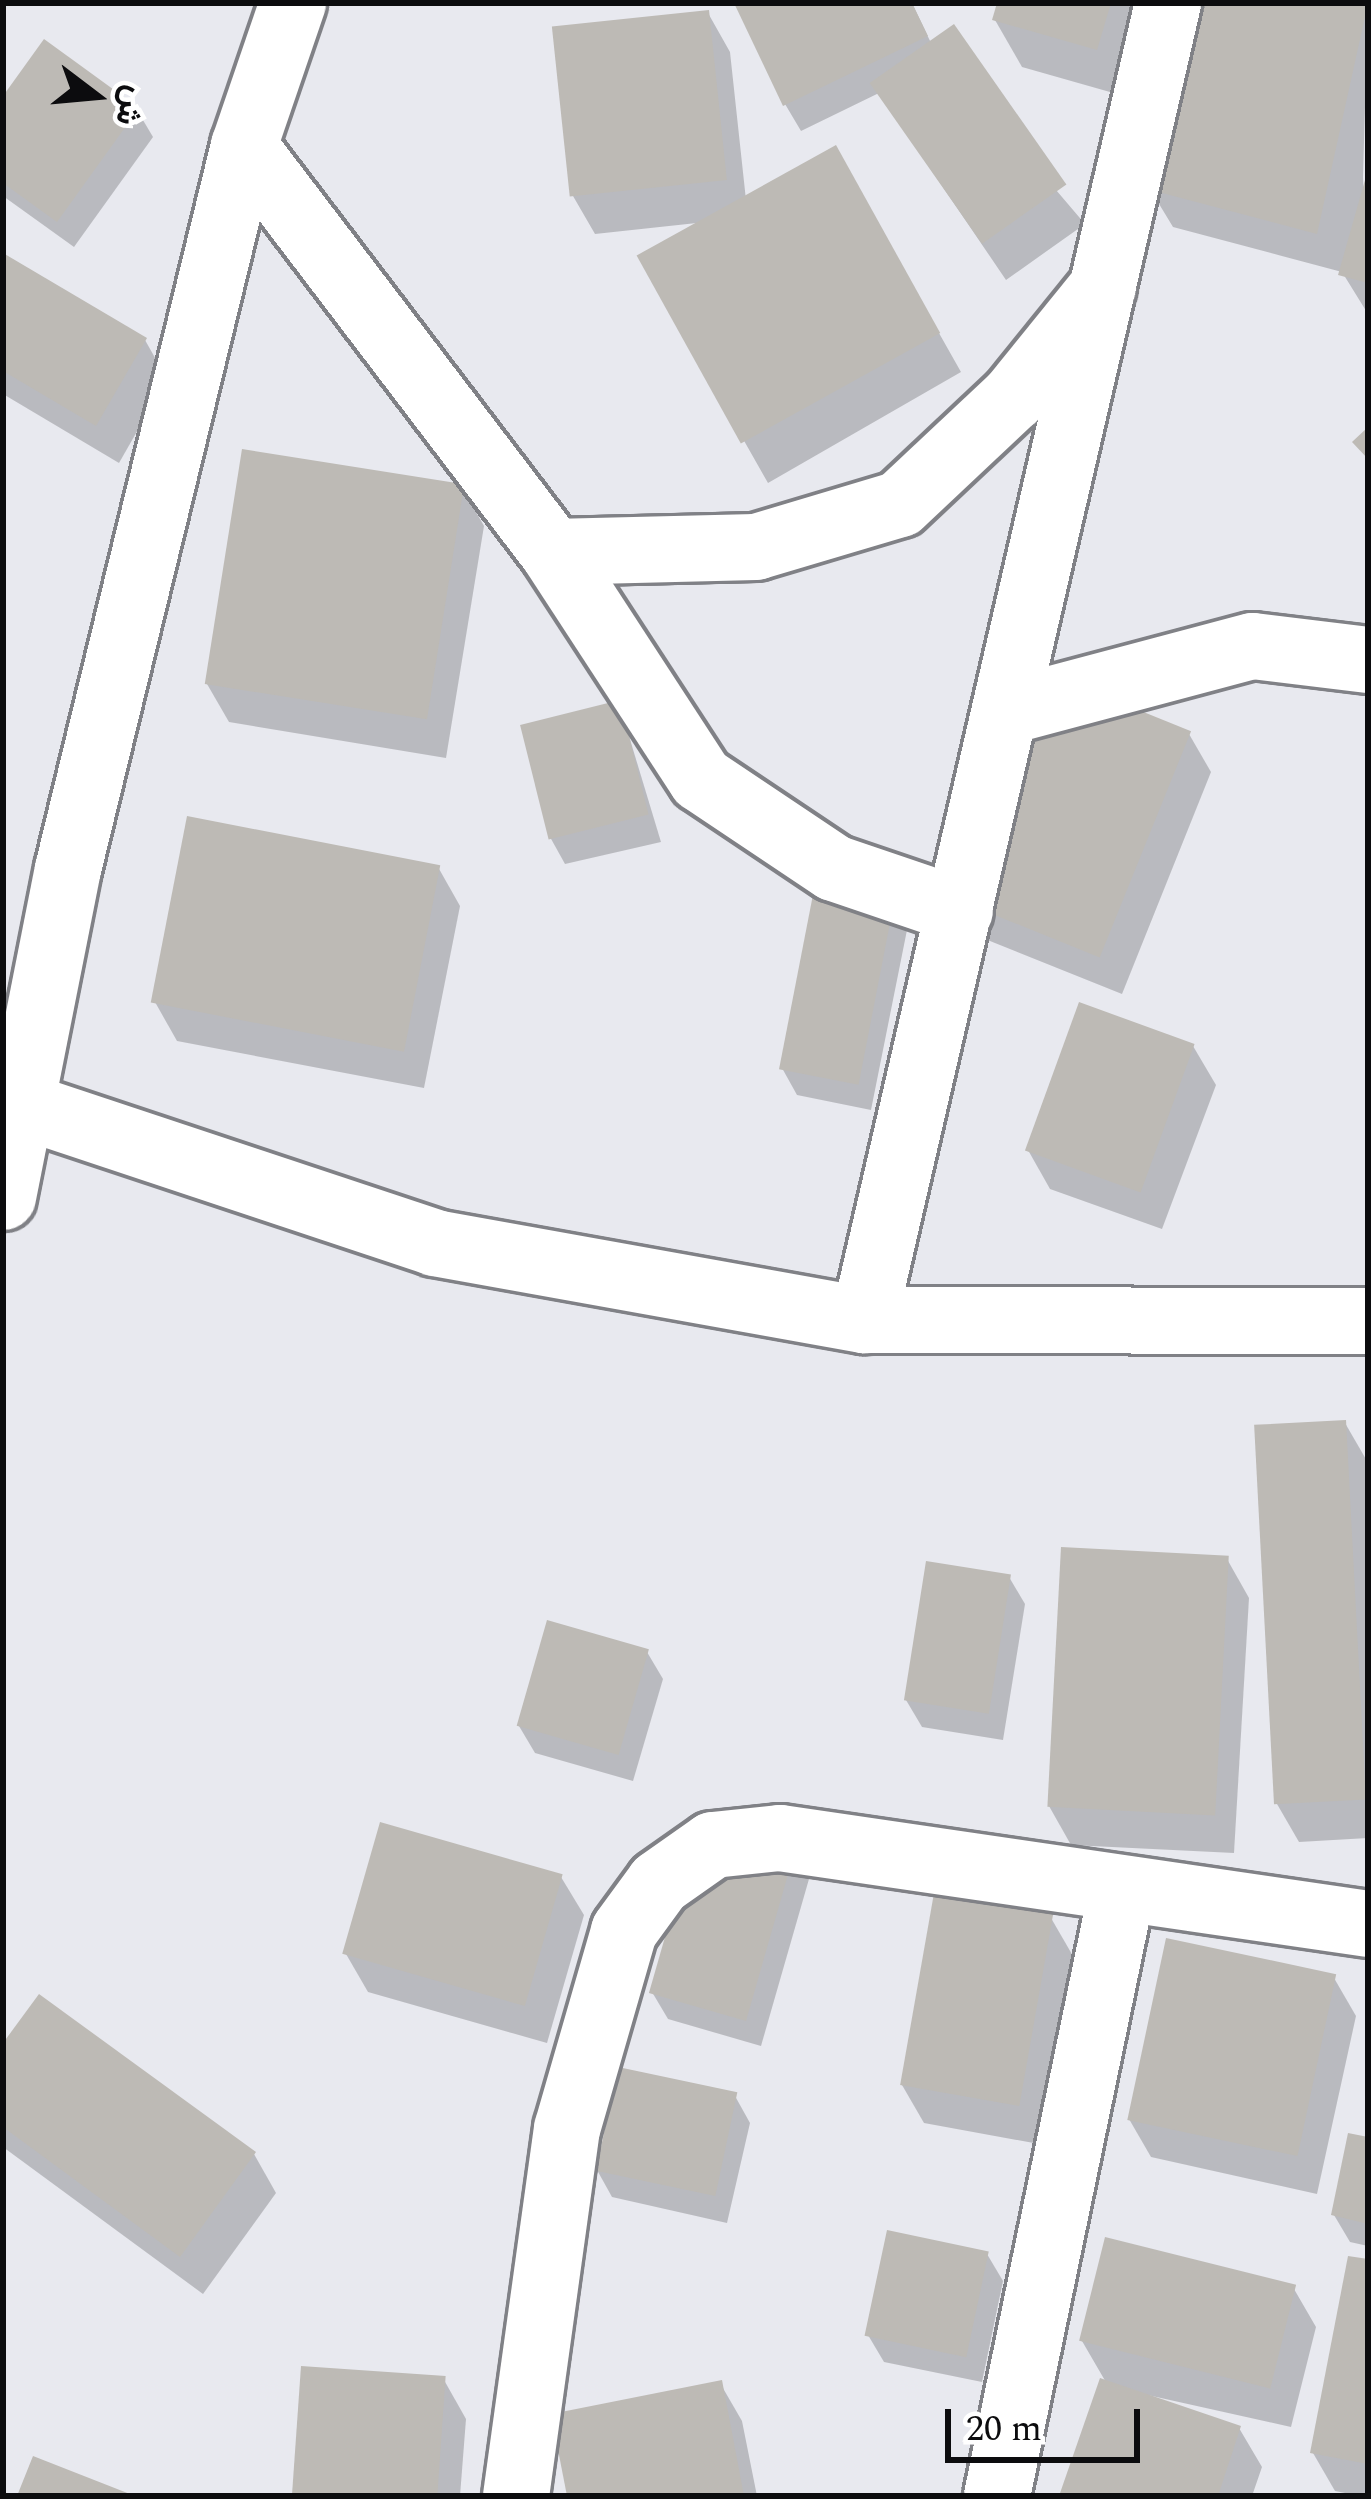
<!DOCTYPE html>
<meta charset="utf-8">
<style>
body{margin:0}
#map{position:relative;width:1371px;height:2499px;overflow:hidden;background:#e8e9ef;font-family:Spectral,Vazirmatn,serif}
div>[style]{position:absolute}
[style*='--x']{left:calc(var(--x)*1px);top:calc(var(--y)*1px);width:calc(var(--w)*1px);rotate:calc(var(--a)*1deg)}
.shadow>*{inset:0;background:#0003}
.building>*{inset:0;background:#bdbab5;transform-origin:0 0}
.roads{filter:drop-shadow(3px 0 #808186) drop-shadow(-3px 0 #808186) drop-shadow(0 3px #808186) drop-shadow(0 -3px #808186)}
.minor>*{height:66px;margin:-33px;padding:0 33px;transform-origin:33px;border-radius:33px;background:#fff}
span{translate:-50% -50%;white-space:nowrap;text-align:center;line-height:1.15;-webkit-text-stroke:9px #fff;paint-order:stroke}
.frame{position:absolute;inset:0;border:6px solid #0c0c0e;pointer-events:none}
.north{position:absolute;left:36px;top:36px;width:120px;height:120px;-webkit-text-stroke:9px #fff;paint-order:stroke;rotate:106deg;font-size:33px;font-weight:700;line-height:48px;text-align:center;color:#0c0c0e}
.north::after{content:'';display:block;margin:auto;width:42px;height:54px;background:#0c0c0e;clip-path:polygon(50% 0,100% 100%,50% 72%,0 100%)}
.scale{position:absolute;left:945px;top:2409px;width:195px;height:54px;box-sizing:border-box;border:6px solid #0c0c0e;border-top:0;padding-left:15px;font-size:36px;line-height:42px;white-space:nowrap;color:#0c0c0e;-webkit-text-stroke:9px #fff;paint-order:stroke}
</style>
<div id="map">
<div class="shadow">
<div style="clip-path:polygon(912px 3px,931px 43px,1085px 224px,1006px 280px,879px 93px,801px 131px,785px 104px)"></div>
<div style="clip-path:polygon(1000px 3px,1151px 3px,1124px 96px,1022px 67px,995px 20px)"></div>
<div style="clip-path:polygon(1368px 3px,1363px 177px,1368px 314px,1342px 272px,1173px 227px,1150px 189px)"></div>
<div style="clip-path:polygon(708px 13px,730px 52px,746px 200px,835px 149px,961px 372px,768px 483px,641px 259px,706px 222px,595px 234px,573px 196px)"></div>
<div style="clip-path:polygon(3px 101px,137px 110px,153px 137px,74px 247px,3px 196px)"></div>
<div style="clip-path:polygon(3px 256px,145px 340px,167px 379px,119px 463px,3px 394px)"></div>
<div style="clip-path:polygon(462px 487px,484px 526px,446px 758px,229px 722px,207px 684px)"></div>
<div style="clip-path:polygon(619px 703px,661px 842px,565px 864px,550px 837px)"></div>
<div style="clip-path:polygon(1189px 734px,1211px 772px,1122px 994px,985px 939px,963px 901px)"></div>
<div style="clip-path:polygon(438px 867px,460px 906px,424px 1088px,177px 1041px,155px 1002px)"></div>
<div style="clip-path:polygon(894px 893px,909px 920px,871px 1110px,797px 1095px,782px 1068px)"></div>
<div style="clip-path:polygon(1193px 1046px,1216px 1085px,1162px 1229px,1050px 1189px,1028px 1150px)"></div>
<div style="clip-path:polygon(1345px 1423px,1367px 1461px,1368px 1838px,1299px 1842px,1277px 1804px)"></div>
<div style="clip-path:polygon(1227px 1559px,1249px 1598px,1234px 1853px,1071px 1845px,1049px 1806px)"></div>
<div style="clip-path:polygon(1009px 1577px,1025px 1604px,1003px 1740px,922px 1727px,906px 1700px)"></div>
<div style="clip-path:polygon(647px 1652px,663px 1679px,633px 1781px,535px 1753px,519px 1726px)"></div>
<div style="clip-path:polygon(793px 1852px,809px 1879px,761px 2046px,668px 2019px,652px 1992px)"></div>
<div style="clip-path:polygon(561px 1877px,584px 1915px,547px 2043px,368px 1992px,346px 1954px)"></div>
<div style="clip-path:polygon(1051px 1918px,1073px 1956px,1039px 2144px,924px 2123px,902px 2085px)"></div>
<div style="clip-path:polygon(1334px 1978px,1356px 2016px,1317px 2194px,1151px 2157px,1129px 2119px)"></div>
<div style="clip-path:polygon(3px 2048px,254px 2154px,276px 2193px,203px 2294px,3px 2147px)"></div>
<div style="clip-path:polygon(735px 2096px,750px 2123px,727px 2223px,612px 2197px,597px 2170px)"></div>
<div style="clip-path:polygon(1368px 2140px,1368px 2246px,1350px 2242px,1334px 2215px)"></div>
<div style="clip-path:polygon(987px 2254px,1003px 2281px,982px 2382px,884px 2362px,868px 2335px)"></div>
<div style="clip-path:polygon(1368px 2263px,1368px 2496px,1360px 2496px,1335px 2491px,1313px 2453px)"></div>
<div style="clip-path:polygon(1294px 2289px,1316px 2327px,1291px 2427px,1125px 2390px,1239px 2428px,1262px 2467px,1252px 2496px,1063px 2496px,1107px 2384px,1082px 2341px)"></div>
<div style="clip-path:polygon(444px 2380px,466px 2419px,460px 2496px,294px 2496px)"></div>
<div style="clip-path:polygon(720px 2383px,742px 2421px,757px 2496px,570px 2496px)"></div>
</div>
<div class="building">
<div style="clip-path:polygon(734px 3px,912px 3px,928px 36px,783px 106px)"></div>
<div style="clip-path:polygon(997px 3px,1111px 3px,1097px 50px,992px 20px)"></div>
<div style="clip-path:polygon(1196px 3px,1368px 3px,1317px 234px,1147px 189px)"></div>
<div style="left:709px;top:10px;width:171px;height:158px;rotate:84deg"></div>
<div style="left:954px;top:24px;width:196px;height:103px;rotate:55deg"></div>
<div style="clip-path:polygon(44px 39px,139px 108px,57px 222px,3px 183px,3px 96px)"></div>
<div style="left:836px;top:145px;width:215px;height:228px;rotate:61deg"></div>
<div style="clip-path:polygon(1367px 173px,1368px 173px,1368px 283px,1338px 275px)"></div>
<div style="clip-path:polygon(3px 253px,147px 338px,96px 426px,3px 371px)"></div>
<div style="clip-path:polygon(1368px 427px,1368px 459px,1352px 442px)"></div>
<div style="left:242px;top:449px;width:225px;height:238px;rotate:9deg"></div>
<div style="left:1052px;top:675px;width:150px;height:244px;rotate:22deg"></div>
<div style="left:620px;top:700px;width:118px;height:103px;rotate:76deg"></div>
<div style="left:187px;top:816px;width:258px;height:190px;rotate:11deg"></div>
<div style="left:817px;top:874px;width:81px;height:199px;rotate:11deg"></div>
<div style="left:1079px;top:1002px;width:123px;height:158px;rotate:20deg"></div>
<div style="left:1346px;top:1420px;width:380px;height:92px;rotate:87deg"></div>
<div style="left:1061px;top:1547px;width:168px;height:260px;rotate:3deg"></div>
<div style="left:926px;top:1561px;width:86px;height:141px;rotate:9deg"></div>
<div style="left:547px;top:1620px;width:106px;height:110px;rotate:16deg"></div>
<div style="left:380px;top:1822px;width:190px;height:137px;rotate:16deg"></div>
<div style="left:698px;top:1822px;width:101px;height:178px;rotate:16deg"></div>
<div style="left:934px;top:1893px;width:121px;height:195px;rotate:10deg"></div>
<div style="left:1166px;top:1938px;width:174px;height:186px;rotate:12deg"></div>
<div style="clip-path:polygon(39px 1994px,256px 2152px,180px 2257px,3px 2127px,3px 2043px)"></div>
<div style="left:618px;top:2067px;width:122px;height:106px;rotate:12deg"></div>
<div style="clip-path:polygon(1348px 2133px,1368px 2137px,1368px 2224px,1331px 2215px)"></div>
<div style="left:887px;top:2230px;width:104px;height:108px;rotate:12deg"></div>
<div style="left:1105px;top:2237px;width:197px;height:107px;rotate:14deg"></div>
<div style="clip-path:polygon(1348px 2256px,1368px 2259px,1368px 2464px,1310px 2453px)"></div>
<div style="left:301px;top:2366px;width:145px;height:130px;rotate:4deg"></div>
<div style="clip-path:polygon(1100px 2378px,1241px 2426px,1218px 2496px,1059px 2496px)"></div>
<div style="clip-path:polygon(722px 2380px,744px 2496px,567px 2496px,551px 2414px)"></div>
<div style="clip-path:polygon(33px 2456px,135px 2496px,17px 2496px)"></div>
</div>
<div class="roads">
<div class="minor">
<div style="--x:244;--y:146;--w:510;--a:52.73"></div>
<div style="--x:553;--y:552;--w:203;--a:-1.4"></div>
<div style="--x:756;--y:547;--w:150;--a:-16.6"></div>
<div style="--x:900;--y:504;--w:155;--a:-43.2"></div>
<div style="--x:1013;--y:398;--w:143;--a:-51"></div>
<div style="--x:553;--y:552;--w:271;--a:56.9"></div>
<div style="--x:701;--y:779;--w:160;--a:33.8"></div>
<div style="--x:834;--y:868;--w:133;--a:18.8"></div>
<div style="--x:1008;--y:711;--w:253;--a:-14.9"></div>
<div style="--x:1253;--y:646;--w:116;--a:6.9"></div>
<div style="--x:27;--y:1107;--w:430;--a:18.4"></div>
<div style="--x:435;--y:1243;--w:436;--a:10.2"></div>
<div style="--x:864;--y:1320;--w:504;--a:0.11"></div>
<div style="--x:3;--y:1197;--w:334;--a:-78.8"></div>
<div style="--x:68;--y:869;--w:744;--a:-76.32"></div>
<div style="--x:244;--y:146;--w:151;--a:-71.1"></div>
<div style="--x:864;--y:1320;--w:1352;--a:-77"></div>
<div style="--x:516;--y:2496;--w:371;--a:-82.1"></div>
<div style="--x:567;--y:2129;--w:206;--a:-73.9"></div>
<div style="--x:624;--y:1931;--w:59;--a:-53.9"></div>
<div style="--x:659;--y:1883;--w:66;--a:-35.1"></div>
<div style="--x:713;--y:1845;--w:67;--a:-6"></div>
<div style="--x:780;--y:1838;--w:594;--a:8.32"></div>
<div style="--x:997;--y:2496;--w:614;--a:-78.34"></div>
</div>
</div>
<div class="frame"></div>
<div class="north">ش</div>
<div class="scale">20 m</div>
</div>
